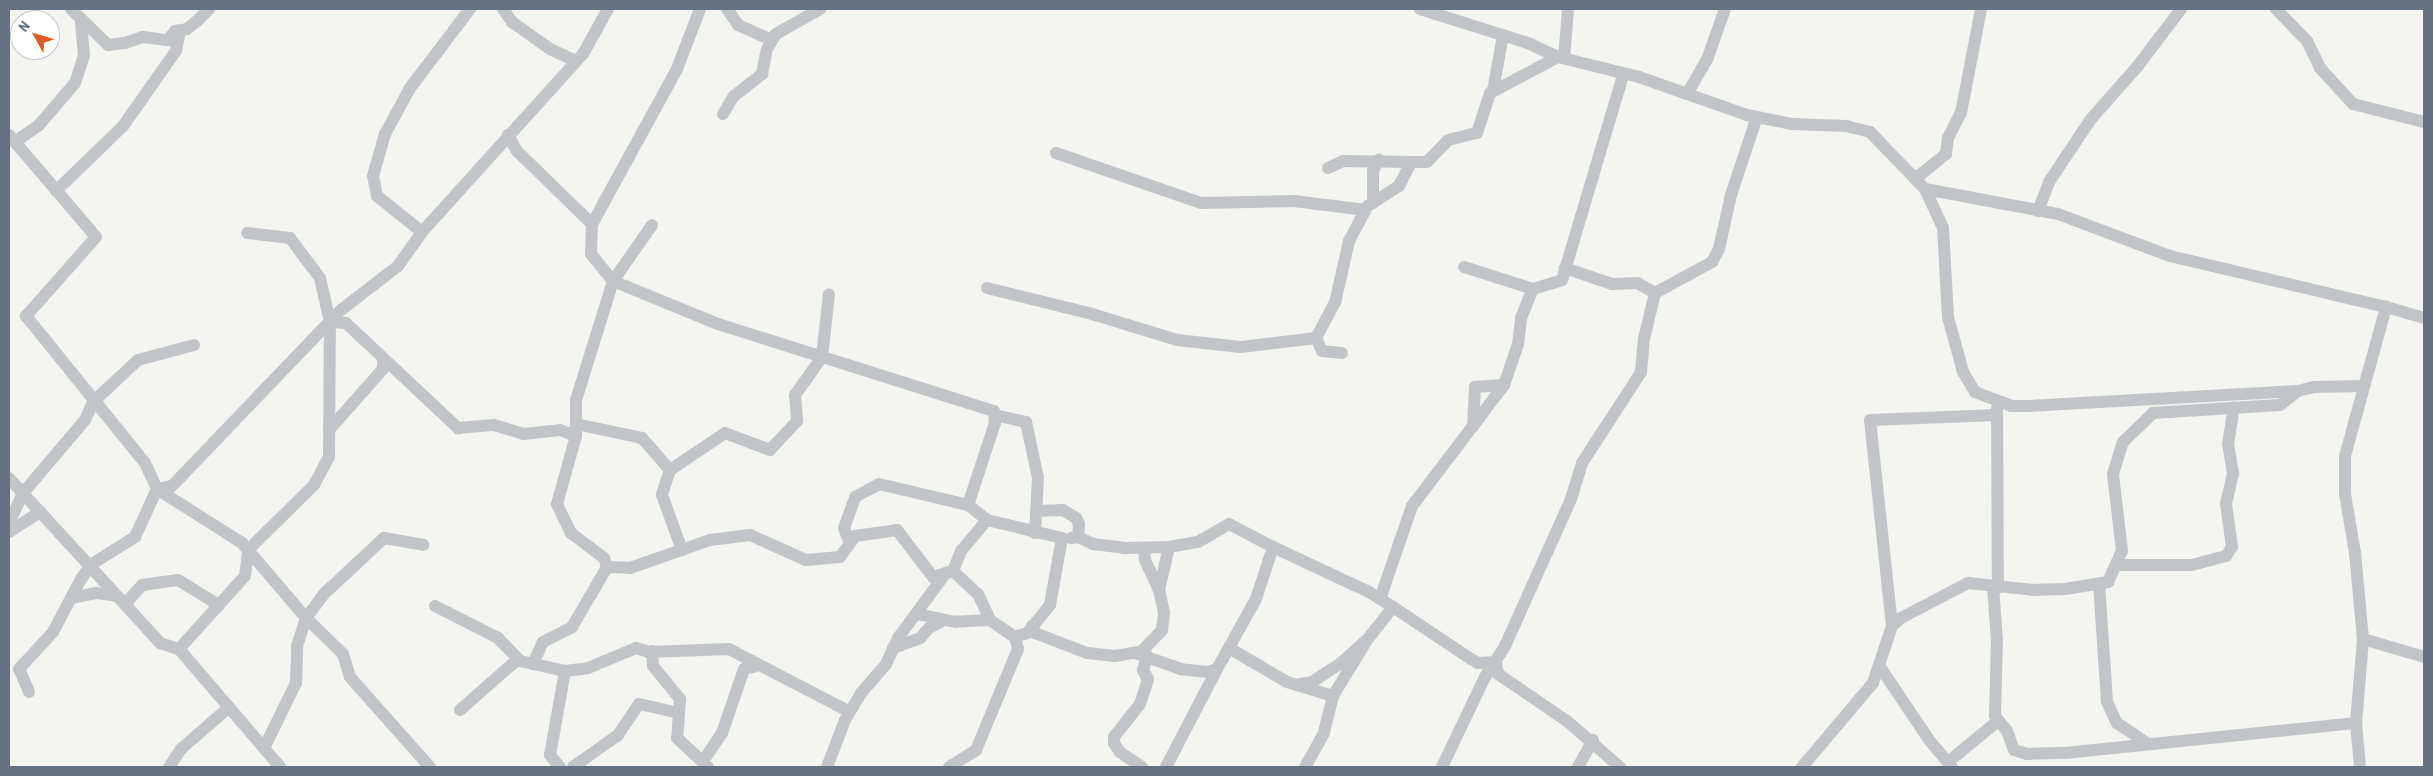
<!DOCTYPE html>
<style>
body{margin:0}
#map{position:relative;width:2433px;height:776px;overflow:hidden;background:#f4f4f0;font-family:"Roboto Condensed",sans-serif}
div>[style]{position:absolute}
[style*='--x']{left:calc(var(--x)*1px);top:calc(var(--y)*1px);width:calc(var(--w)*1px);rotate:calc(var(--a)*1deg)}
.minor>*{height:12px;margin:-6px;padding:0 6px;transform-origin:6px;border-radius:6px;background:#c2c5c8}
span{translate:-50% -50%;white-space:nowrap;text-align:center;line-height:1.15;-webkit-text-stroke:5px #fff;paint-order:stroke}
.frame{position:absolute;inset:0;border:10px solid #647281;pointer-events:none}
.north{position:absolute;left:10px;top:10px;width:50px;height:50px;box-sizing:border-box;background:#fff;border:1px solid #c1c7cd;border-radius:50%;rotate:309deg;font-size:14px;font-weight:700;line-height:20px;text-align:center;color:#647281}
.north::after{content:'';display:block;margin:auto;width:18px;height:22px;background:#e05b24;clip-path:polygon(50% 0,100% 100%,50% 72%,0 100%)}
</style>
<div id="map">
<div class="minor">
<div style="--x:71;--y:9;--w:52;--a:44.2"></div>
<div style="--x:108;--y:45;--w:17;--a:-7"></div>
<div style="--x:125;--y:43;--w:18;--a:-19"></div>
<div style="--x:142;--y:37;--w:26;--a:7"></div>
<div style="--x:168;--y:40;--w:11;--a:-52"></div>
<div style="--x:175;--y:31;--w:12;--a:-9"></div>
<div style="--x:187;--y:29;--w:13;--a:-39"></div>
<div style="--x:197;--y:21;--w:17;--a:-45"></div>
<div style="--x:503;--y:9;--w:16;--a:55"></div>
<div style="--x:512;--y:22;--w:47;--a:35.4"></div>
<div style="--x:550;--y:49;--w:29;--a:25"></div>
<div style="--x:700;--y:9;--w:64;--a:111"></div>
<div style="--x:677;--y:69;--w:177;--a:118.7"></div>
<div style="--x:592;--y:224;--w:30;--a:92"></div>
<div style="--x:591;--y:254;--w:35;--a:51"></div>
<div style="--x:613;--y:281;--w:113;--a:22.3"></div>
<div style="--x:718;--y:324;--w:289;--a:17.5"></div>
<div style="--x:994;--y:411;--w:12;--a:85"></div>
<div style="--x:995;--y:423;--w:86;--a:108.2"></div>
<div style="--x:727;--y:9;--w:19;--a:55"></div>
<div style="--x:738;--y:25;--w:36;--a:24"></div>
<div style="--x:1420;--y:9;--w:113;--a:17.5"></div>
<div style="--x:1528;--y:43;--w:33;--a:25"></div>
<div style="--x:1558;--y:57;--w:83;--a:13.9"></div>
<div style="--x:1639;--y:77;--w:114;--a:19.4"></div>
<div style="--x:1747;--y:115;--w:46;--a:11.3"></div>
<div style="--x:1792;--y:124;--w:54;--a:2.1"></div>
<div style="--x:1846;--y:126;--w:25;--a:14"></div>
<div style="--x:1870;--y:132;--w:79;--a:46"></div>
<div style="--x:1925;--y:189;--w:43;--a:65.2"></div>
<div style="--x:1943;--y:228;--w:89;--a:86.8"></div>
<div style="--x:1948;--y:317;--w:57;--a:74.7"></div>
<div style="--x:1963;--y:372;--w:23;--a:59"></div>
<div style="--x:1975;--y:392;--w:39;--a:21"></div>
<div style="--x:2011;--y:406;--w:17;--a:0"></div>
<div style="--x:2028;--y:406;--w:270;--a:-3.2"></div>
<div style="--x:2276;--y:9;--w:45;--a:45.9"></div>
<div style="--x:2307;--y:41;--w:30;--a:64"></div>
<div style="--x:2320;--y:68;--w:49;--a:47.5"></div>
<div style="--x:2353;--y:104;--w:73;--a:14.2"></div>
<div style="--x:1564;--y:58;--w:49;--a:-85.3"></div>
<div style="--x:1493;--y:91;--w:57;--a:-79.9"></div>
<div style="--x:1687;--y:94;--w:39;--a:-60"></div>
<div style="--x:1707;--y:60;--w:54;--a:-70.6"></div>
<div style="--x:723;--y:114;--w:21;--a:-59"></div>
<div style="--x:734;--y:96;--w:36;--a:-38"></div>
<div style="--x:762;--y:74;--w:25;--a:-79"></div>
<div style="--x:767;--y:49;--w:17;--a:-59"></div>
<div style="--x:776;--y:34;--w:51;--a:-29.6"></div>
<div style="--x:9;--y:135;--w:134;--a:49.5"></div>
<div style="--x:96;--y:237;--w:106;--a:131.5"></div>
<div style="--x:26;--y:316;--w:189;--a:51"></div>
<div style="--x:145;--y:463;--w:29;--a:65"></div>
<div style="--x:157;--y:489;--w:101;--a:32.4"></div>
<div style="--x:242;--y:543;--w:99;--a:49.5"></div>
<div style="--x:306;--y:618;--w:52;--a:44.2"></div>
<div style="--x:343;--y:654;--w:24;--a:73"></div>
<div style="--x:350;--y:677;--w:120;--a:48.4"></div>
<div style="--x:508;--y:135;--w:18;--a:61"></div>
<div style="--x:517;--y:151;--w:105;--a:44.2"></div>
<div style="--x:15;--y:142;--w:29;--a:-35"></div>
<div style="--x:39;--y:125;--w:55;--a:-49.4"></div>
<div style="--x:75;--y:83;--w:28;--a:-72"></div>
<div style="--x:84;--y:56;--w:35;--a:-95"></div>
<div style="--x:1056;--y:153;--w:153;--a:19"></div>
<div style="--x:1201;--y:203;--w:93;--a:-1.2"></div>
<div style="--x:1294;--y:201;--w:72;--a:7.2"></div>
<div style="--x:1328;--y:168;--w:17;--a:-25"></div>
<div style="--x:1343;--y:161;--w:68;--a:0.8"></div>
<div style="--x:1915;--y:179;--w:40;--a:-39"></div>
<div style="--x:1946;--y:154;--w:16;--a:-83"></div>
<div style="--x:1948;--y:138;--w:28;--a:-63"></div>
<div style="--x:1961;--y:113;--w:106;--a:-79.1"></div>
<div style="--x:1925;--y:189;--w:135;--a:10.6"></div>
<div style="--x:2058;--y:214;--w:120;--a:20.6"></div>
<div style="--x:2170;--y:256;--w:222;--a:13.3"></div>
<div style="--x:56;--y:191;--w:93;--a:-44.1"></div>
<div style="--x:123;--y:126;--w:92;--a:-54.8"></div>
<div style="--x:176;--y:51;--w:21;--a:-79"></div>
<div style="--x:1373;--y:203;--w:32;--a:-90"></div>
<div style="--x:1373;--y:171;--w:13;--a:-63"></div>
<div style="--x:2038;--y:211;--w:31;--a:-69"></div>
<div style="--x:2049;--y:182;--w:76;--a:-56.3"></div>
<div style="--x:2091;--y:119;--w:69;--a:-48.5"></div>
<div style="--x:2137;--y:67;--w:73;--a:-52.8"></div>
<div style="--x:422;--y:232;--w:58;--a:-141.3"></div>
<div style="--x:377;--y:196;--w:20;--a:-101"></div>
<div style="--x:373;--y:176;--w:44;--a:-74.1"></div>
<div style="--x:385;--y:134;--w:52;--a:-61.5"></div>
<div style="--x:410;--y:88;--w:99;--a:-52.8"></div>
<div style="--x:1464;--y:267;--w:72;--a:17.7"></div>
<div style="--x:987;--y:288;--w:108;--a:13.9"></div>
<div style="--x:1092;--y:314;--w:89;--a:17"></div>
<div style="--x:1177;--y:340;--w:64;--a:6.2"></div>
<div style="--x:1241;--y:347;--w:76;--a:-6.8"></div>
<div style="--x:1316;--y:338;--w:40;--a:-62"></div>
<div style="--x:1335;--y:303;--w:64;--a:-77.3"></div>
<div style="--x:1349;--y:241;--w:40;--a:-62"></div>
<div style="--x:1368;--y:206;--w:37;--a:-33"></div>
<div style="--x:1399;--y:186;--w:27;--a:-63"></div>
<div style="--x:1411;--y:162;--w:16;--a:0"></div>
<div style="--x:1427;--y:162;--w:30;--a:-46"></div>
<div style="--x:1448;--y:140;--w:30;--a:-14"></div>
<div style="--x:1477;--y:133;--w:42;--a:-72"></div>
<div style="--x:1490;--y:93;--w:77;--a:-27.9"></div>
<div style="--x:1655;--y:293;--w:65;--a:-28.5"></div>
<div style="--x:1712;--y:262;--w:15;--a:-62"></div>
<div style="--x:1719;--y:249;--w:55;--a:-77.5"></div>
<div style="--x:1731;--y:195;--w:82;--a:-71.6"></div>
<div style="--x:330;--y:322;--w:16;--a:4"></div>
<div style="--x:346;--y:323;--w:154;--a:43.2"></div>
<div style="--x:458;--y:428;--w:36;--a:-5"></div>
<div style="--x:494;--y:425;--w:30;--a:17"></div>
<div style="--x:523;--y:434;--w:37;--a:-6"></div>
<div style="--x:560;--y:430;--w:17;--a:21"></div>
<div style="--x:1316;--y:338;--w:14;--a:65"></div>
<div style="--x:1322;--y:351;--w:20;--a:6"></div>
<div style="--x:1504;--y:385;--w:43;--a:-71.1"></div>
<div style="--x:1518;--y:344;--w:26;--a:-83"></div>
<div style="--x:1521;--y:318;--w:31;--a:-68"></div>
<div style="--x:1533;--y:289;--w:30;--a:-17"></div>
<div style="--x:1562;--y:280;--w:213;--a:-73.4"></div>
<div style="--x:1997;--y:408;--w:180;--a:89.7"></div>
<div style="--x:995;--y:415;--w:32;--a:13"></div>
<div style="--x:1026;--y:422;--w:57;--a:77.9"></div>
<div style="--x:1038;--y:478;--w:33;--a:93"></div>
<div style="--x:576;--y:424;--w:67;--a:12"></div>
<div style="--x:642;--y:438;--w:43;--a:48.8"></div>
<div style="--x:670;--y:470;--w:26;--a:108"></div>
<div style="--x:662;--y:495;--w:59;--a:70"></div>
<div style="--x:329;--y:430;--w:81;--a:-48.5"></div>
<div style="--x:383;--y:369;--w:9;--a:-90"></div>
<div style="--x:670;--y:470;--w:66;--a:-33.9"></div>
<div style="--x:725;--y:433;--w:48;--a:20.7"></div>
<div style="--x:770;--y:450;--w:40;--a:-47"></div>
<div style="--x:797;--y:421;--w:26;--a:-94"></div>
<div style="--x:795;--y:395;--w:47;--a:-54.6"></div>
<div style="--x:822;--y:357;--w:63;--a:-83.7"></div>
<div style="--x:9;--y:478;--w:224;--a:47.5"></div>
<div style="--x:160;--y:643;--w:20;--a:18"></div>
<div style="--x:179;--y:649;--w:155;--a:49.4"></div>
<div style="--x:9;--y:523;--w:33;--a:-65"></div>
<div style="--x:23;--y:493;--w:96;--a:-49.7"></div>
<div style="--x:85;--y:420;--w:20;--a:-66"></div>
<div style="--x:93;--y:402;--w:62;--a:-43"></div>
<div style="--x:138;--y:360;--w:58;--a:-15"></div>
<div style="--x:9;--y:532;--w:37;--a:-33"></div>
<div style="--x:1035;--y:533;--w:22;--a:-87"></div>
<div style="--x:1036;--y:511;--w:27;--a:-2"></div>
<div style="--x:1063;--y:510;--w:15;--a:32"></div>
<div style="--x:1076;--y:518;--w:7;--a:63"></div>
<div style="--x:1079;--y:524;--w:13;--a:94"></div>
<div style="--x:1078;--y:537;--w:7;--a:172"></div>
<div style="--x:1078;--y:537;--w:17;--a:25"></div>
<div style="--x:1093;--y:544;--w:31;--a:7"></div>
<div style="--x:1124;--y:548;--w:45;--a:-1.3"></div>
<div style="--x:1169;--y:547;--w:29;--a:-10"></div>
<div style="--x:1198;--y:542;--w:36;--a:-30"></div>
<div style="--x:1229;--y:524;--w:50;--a:27.6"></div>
<div style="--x:1273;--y:547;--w:55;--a:108.1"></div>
<div style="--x:1256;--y:599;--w:80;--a:119.1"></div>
<div style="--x:1217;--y:669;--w:9;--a:162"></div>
<div style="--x:1208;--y:672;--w:27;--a:-174"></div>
<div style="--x:1181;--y:669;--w:49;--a:-160.8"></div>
<div style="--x:850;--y:543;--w:16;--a:-112"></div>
<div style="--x:844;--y:528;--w:33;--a:-70"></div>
<div style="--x:855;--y:497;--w:27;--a:-28"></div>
<div style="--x:879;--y:484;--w:91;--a:13.3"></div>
<div style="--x:968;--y:505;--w:24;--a:38"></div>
<div style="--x:1273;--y:547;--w:106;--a:25.1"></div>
<div style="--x:1369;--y:592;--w:28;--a:32"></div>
<div style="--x:1393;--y:607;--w:42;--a:128.2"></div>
<div style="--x:1144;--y:548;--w:12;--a:85"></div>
<div style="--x:1145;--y:560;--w:33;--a:65"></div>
<div style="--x:2116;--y:565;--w:76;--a:0"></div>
<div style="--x:2192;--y:565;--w:35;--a:-15"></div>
<div style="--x:2226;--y:556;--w:11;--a:-56"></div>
<div style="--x:2232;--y:547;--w:43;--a:-97.9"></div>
<div style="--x:2226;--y:504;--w:31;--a:-77"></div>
<div style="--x:2233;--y:474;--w:30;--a:-99"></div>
<div style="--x:2228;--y:444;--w:37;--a:-81"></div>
<div style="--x:607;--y:567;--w:9;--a:-108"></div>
<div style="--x:604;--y:558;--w:41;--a:-142.9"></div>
<div style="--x:571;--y:533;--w:32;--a:-116"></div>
<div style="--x:557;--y:504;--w:71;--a:-74.4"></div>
<div style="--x:576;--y:436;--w:36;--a:-90"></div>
<div style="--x:576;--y:400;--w:125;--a:-72.7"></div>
<div style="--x:613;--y:281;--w:68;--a:-55.1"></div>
<div style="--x:953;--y:571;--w:22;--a:-68"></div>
<div style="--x:961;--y:551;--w:40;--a:-50"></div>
<div style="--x:987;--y:520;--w:77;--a:13.5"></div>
<div style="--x:1062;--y:538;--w:68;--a:100.2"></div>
<div style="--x:1050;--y:605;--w:36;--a:129"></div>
<div style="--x:1027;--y:633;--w:13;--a:162"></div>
<div style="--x:1015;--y:637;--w:30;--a:-146"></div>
<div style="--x:2099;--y:584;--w:118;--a:86.1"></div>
<div style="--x:2107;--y:702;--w:23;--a:65"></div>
<div style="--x:2117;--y:723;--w:36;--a:34"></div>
<div style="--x:1993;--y:587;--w:53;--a:85.7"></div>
<div style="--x:1997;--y:640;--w:76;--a:91.5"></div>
<div style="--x:1995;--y:716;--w:19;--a:51"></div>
<div style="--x:2007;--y:731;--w:20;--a:70"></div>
<div style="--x:2014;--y:750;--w:14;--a:17"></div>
<div style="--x:2027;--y:754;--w:38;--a:-2"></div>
<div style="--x:2065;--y:753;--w:293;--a:-5.9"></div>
<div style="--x:71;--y:598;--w:25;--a:-11"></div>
<div style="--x:96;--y:593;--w:21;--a:8"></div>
<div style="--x:1380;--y:599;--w:98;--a:-71"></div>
<div style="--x:1412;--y:506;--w:101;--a:-52.7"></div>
<div style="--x:1473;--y:426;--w:39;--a:-87"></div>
<div style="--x:1475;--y:387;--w:29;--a:-4"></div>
<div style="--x:1504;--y:385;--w:51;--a:127.1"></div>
<div style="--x:125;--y:604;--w:25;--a:-48"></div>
<div style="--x:142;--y:585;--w:36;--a:-8"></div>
<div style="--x:178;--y:580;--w:48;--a:31.4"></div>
<div style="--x:435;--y:606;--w:71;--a:26.9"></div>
<div style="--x:498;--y:638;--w:32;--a:46"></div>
<div style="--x:520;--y:661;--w:46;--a:12.5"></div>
<div style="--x:565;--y:671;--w:23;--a:-7"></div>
<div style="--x:588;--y:668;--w:52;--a:-22.6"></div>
<div style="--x:636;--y:648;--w:14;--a:17"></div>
<div style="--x:649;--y:652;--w:80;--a:-2.1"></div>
<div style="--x:729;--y:649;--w:136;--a:27.5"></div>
<div style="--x:1393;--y:607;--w:94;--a:33.7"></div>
<div style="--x:1471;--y:659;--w:8;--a:30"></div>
<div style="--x:1478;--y:663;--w:18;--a:-3"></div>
<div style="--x:1496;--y:662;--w:12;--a:81"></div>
<div style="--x:1498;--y:674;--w:83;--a:34.3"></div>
<div style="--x:1567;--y:721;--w:70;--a:41"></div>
<div style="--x:1032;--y:626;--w:8;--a:67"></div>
<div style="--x:1035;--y:633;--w:56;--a:21"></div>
<div style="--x:1087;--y:653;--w:28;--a:6"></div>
<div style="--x:1115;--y:656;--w:27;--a:-10"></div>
<div style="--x:1142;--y:651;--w:29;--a:-46"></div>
<div style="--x:1162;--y:630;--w:17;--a:-83"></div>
<div style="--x:1164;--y:613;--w:24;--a:-102"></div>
<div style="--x:1159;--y:590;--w:44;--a:-76.9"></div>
<div style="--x:1892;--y:626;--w:207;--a:-96.1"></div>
<div style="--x:1870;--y:420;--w:127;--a:-2.3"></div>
<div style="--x:2363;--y:639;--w:64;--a:16.4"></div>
<div style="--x:893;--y:648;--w:29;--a:-20"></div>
<div style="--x:920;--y:638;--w:13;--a:-48"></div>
<div style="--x:929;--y:628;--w:17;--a:-28"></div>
<div style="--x:1229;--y:648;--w:67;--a:30.4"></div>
<div style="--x:1287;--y:682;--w:48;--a:16.9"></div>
<div style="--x:1333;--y:696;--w:38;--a:104"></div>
<div style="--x:1324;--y:733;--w:39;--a:119"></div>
<div style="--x:179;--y:649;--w:98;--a:-47.9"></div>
<div style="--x:245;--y:576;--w:26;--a:-83"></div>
<div style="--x:248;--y:550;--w:93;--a:-44.6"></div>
<div style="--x:314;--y:485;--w:32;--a:-62"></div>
<div style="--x:329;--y:457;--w:135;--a:-89.6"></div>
<div style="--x:330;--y:322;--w:45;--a:-102.8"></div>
<div style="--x:320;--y:278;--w:50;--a:-126.9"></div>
<div style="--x:290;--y:238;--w:43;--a:-173.4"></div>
<div style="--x:652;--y:651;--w:15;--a:86"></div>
<div style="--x:653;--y:666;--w:43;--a:50.7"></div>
<div style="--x:680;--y:699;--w:39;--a:94"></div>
<div style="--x:677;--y:738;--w:42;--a:43.1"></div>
<div style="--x:533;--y:664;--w:24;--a:-66"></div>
<div style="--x:543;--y:642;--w:33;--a:-27"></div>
<div style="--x:572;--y:627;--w:69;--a:-59.7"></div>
<div style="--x:607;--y:567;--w:23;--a:2"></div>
<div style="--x:630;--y:568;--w:85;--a:-19.3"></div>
<div style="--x:710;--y:540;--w:40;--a:-7.1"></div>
<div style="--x:750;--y:535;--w:61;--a:24.1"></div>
<div style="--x:806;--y:560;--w:34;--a:-5"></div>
<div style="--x:840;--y:557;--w:26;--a:-54"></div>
<div style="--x:855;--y:536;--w:42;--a:-8.1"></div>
<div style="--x:897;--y:530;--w:59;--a:52.5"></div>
<div style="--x:933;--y:577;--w:14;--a:-17"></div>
<div style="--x:1880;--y:667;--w:89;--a:56"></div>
<div style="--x:1930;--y:741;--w:34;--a:50"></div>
<div style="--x:1300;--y:684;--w:12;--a:-9"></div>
<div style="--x:1312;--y:682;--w:33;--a:-33"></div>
<div style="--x:1340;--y:664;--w:36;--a:-42"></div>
<div style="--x:1367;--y:640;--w:66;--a:121.3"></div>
<div style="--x:29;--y:692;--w:25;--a:-113"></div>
<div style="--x:19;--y:669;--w:50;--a:-47.4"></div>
<div style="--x:53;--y:632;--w:60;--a:-62.2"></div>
<div style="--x:81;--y:579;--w:19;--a:-54"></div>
<div style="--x:92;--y:564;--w:51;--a:-32.1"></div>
<div style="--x:135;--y:537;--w:53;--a:-65.4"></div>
<div style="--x:157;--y:489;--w:15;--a:-11"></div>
<div style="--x:172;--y:486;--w:244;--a:-46.2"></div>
<div style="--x:341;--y:310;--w:72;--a:-37.7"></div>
<div style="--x:398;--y:266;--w:42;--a:-54.8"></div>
<div style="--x:422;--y:232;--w:240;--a:-47.9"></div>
<div style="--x:583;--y:54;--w:51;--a:-60.9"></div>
<div style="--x:460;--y:710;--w:77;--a:-41.3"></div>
<div style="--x:265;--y:746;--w:70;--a:-63.8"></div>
<div style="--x:296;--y:683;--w:37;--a:-88"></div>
<div style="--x:297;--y:646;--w:29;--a:-72"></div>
<div style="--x:306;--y:618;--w:31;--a:-53"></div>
<div style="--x:325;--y:593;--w:81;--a:-43"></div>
<div style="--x:384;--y:538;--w:40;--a:10"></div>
<div style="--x:703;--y:761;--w:34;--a:-56"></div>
<div style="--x:722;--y:733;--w:68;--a:-71"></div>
<div style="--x:744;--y:669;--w:12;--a:-14"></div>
<div style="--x:1948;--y:762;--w:65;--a:-39.4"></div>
<div style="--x:169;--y:767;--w:22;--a:-56"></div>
<div style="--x:181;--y:749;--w:61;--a:-41"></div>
<div style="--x:560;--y:767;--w:16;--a:-130"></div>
<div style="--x:550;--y:755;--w:85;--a:-79.9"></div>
<div style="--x:573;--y:767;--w:55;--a:-35.4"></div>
<div style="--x:618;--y:735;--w:37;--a:-56"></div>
<div style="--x:639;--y:704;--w:41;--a:12.7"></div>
<div style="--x:827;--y:767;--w:50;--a:-69"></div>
<div style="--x:845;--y:720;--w:31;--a:-59"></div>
<div style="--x:861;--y:693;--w:38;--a:-49"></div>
<div style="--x:886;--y:664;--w:29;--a:-65"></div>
<div style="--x:898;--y:638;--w:81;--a:-53.6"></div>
<div style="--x:946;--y:573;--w:7;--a:-16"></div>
<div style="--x:953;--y:571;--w:34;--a:43"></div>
<div style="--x:978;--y:594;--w:29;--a:65"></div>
<div style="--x:990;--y:620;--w:35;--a:177"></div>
<div style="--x:955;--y:622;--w:39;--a:-168"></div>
<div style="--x:949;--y:767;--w:32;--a:-32"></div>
<div style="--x:976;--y:750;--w:109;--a:-67.4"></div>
<div style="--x:1018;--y:649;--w:12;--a:-104"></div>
<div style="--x:1142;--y:767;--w:27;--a:-146"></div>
<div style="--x:1120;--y:752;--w:11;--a:-124"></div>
<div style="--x:1114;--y:743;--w:6;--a:-90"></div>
<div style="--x:1114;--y:737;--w:42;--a:-51.8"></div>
<div style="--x:1140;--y:704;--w:26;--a:-72"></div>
<div style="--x:1148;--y:679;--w:10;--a:-119"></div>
<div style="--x:1143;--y:670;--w:15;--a:-74"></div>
<div style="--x:1166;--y:767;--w:110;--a:-62.5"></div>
<div style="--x:1442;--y:767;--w:100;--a:-64.5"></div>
<div style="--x:1485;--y:677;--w:37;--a:-57"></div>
<div style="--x:1505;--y:646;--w:161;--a:-65.8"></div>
<div style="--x:1571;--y:499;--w:38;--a:-73"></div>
<div style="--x:1582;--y:463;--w:108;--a:-57"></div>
<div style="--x:1641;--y:372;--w:33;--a:-85"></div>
<div style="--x:1644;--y:339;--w:47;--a:-76.6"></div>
<div style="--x:1655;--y:293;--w:20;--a:-150"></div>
<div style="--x:1638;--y:283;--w:26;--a:178"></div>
<div style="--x:1612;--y:284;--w:50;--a:-161.2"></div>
<div style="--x:1578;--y:767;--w:31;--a:-61"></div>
<div style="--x:1802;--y:767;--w:110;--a:-49.8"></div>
<div style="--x:1873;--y:683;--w:60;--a:-71.6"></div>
<div style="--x:1892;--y:626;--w:12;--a:-42"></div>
<div style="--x:1901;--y:618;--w:76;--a:-27.6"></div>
<div style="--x:1968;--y:583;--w:65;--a:6.1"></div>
<div style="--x:2033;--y:590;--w:32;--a:-2"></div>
<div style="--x:2065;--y:589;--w:44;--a:-9.2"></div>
<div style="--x:2108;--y:582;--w:34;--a:-66"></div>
<div style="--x:2122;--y:551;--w:78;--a:-96.7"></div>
<div style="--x:2113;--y:474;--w:34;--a:-73"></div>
<div style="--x:2123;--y:442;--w:42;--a:-44"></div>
<div style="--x:2153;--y:413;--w:127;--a:-3.6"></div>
<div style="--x:2280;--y:405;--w:23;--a:-38"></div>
<div style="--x:2298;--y:391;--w:16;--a:-14"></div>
<div style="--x:2314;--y:387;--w:49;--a:-1.2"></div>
<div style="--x:2360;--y:767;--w:44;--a:-95.2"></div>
<div style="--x:2356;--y:723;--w:84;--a:-85.2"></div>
<div style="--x:2363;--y:639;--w:86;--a:-95.3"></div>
<div style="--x:2355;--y:553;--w:60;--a:-99.6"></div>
<div style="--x:2345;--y:494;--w:38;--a:-90"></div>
<div style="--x:2345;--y:456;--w:155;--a:-74.6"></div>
<div style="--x:2386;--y:307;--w:40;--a:16"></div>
</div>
<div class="frame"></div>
<div class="north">N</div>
</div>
